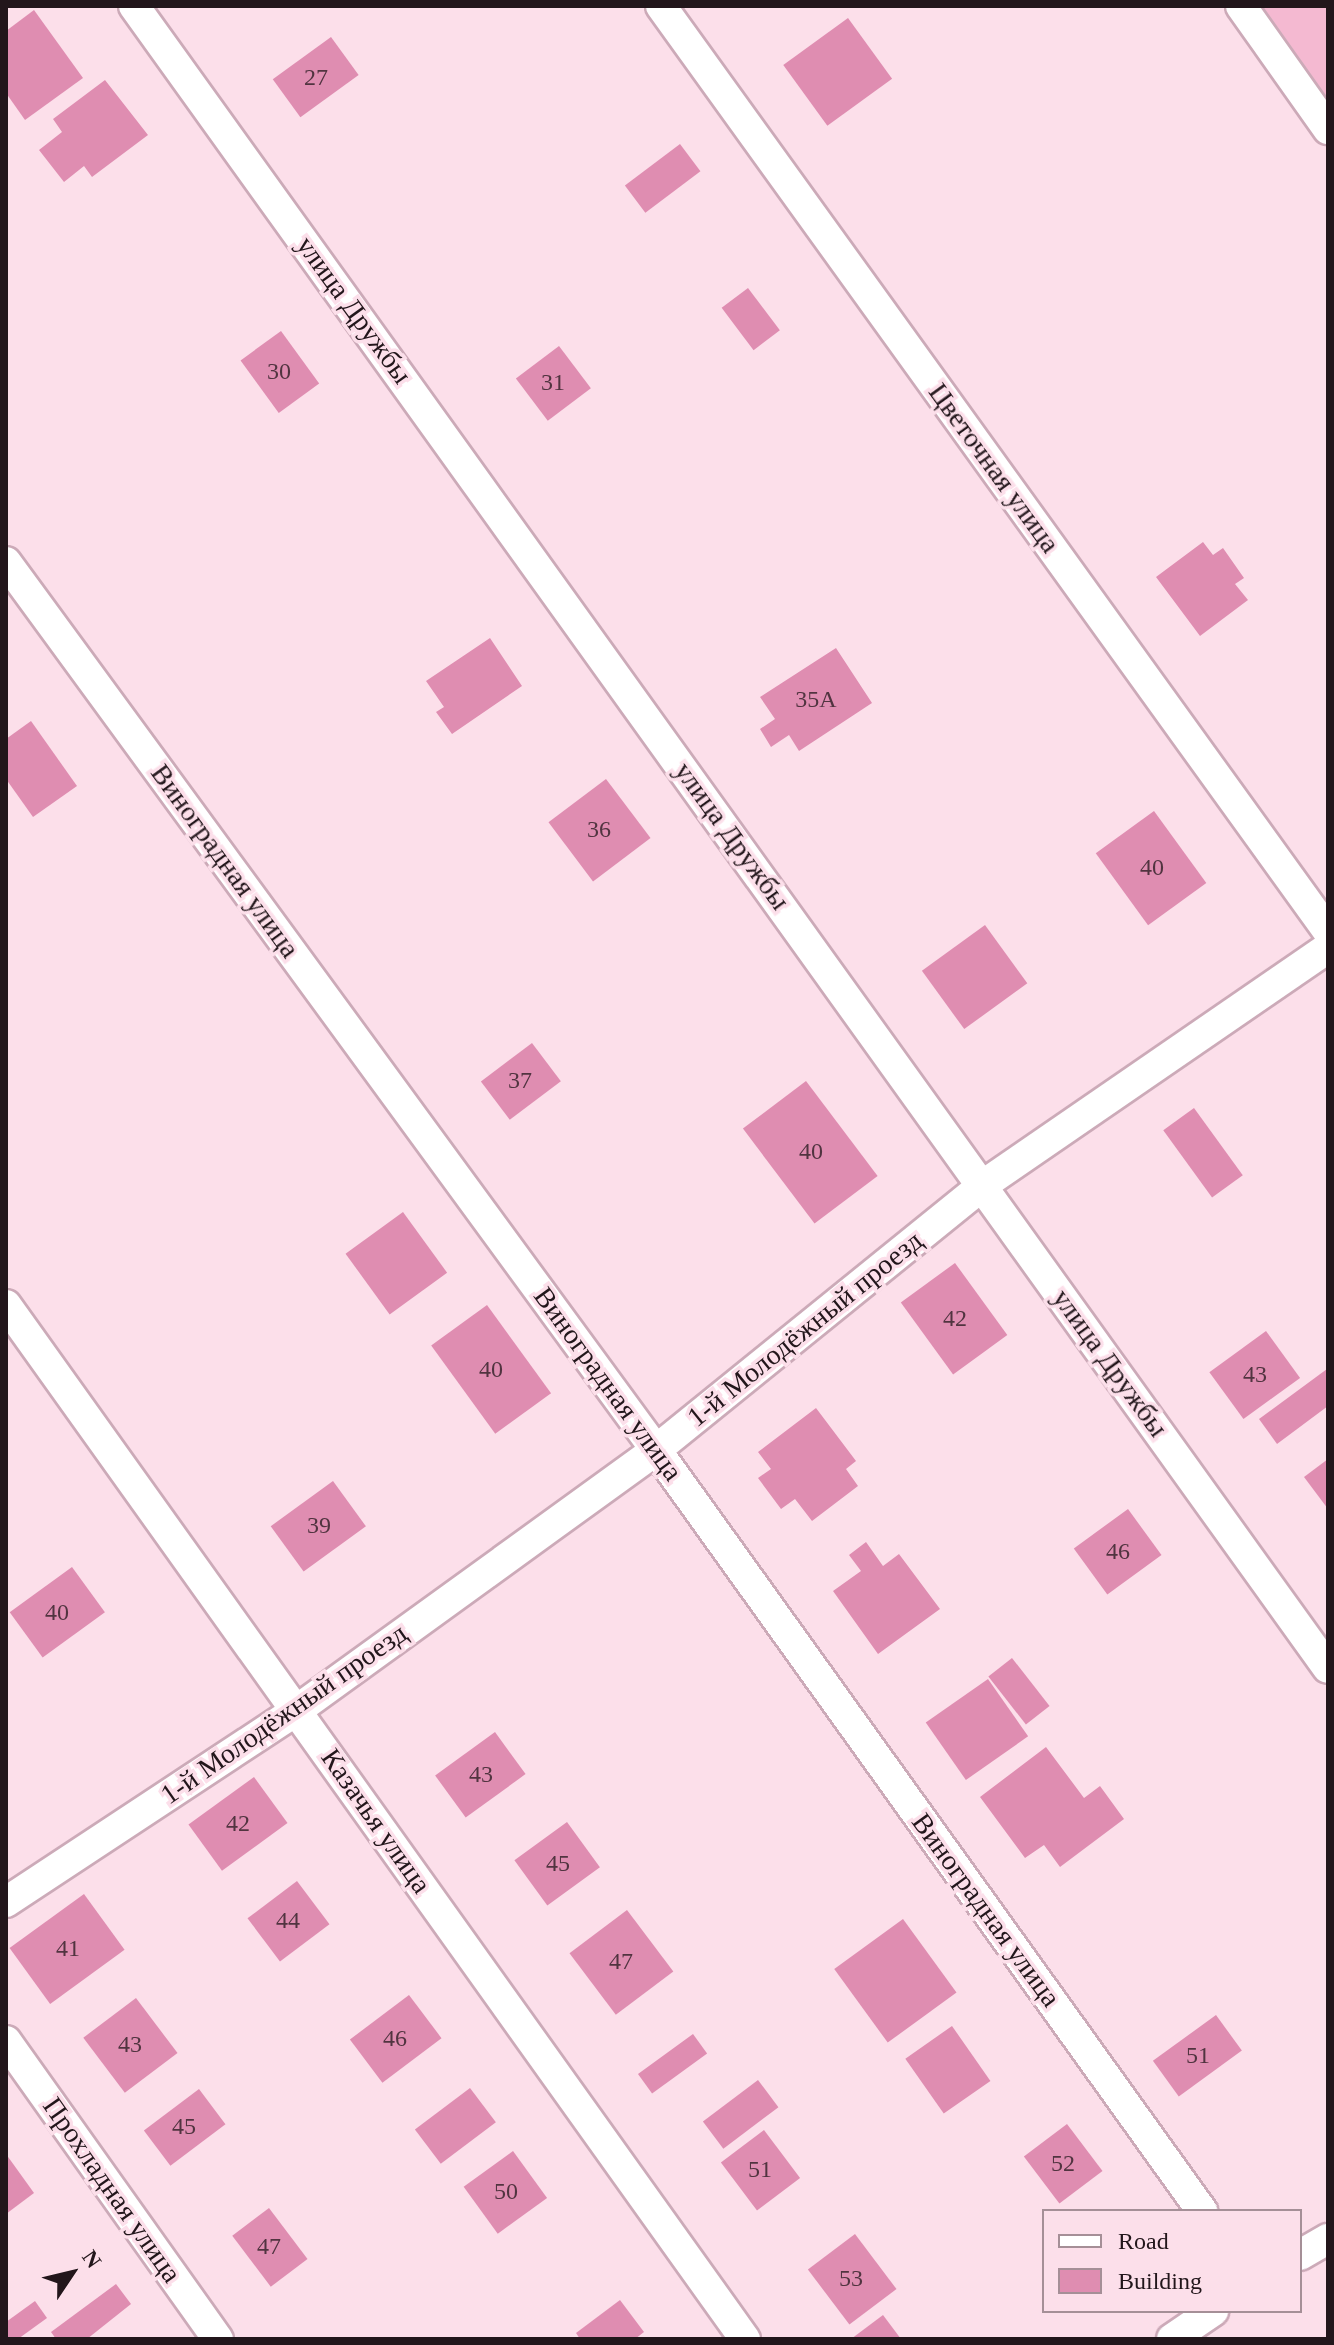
<!DOCTYPE html>
<meta charset="utf-8">
<style>
body{margin:0}
#map{position:relative;width:1334px;height:2345px;overflow:hidden;background:#fcdfea;font-family:Georgia,serif}
div>[style]{position:absolute}
[style*='--x']{left:calc(var(--x)*1px);top:calc(var(--y)*1px);width:calc(var(--w)*1px);rotate:calc(var(--a)*1deg)}
.green>*{inset:0;background:#f4b9d1}
.building>*{inset:0;background:#df8db1;transform-origin:0 0}
.roads{filter:drop-shadow(2px 0 #ccaab8) drop-shadow(-2px 0 #ccaab8) drop-shadow(0 2px #ccaab8) drop-shadow(0 -2px #ccaab8)}
.street>*{height:30px;margin:-15px;padding:0 15px;transform-origin:15px;border-radius:15px;background:#fff}
span{translate:-50% -50%;white-space:nowrap;text-align:center;line-height:1.15;-webkit-text-stroke:7px #fcdfea;paint-order:stroke}
.number-label{font-size:24px;color:#513440}
.number-label span{-webkit-text-stroke-width:0}
.street-label{font-size:28px;color:#22161b}
.frame{position:absolute;inset:0;border:8px solid #22161b;pointer-events:none}
.legend{position:absolute;left:1042px;top:2209px;width:260px;height:104px;box-sizing:border-box;background:#fcdfea;border:2px solid #a58f97;margin:0;padding:10px 14px;list-style:none;font-size:24px;color:#22161b}
.legend li{display:flex;align-items:center;gap:16px;height:40px}
.legend b{width:40px;border:2px solid #a58f97}
.north{position:absolute;left:32px;top:2233px;width:80px;height:80px;-webkit-text-stroke:6px #fcdfea;paint-order:stroke;rotate:55deg;font-size:22px;font-weight:700;line-height:32px;text-align:center;color:#22161b}
.north::after{content:'';display:block;margin:auto;width:28px;height:36px;background:#22161b;clip-path:polygon(50% 0,100% 100%,50% 72%,0 100%)}
</style>
<div id="map">
<div class="green">
<div style="clip-path:polygon(1233px 6px,1328px 6px,1328px 134px)"></div>
</div>
<div class="building">
<div style="clip-path:polygon(34px 10px,83px 78px,25px 120px,6px 93px,6px 31px)"></div>
<div style="left:848px;top:18px;width:75px;height:80px;rotate:54deg"></div>
<div style="left:331px;top:37px;width:47px;height:72px;rotate:54deg"></div>
<div style="clip-path:polygon(105px 80px,148px 135px,92px 177px,84px 166px,64px 182px,39px 150px,62px 132px,53px 119px)"></div>
<div style="left:680px;top:144px;width:34px;height:69px;rotate:53deg"></div>
<div style="left:748px;top:288px;width:53px;height:33px;rotate:53deg"></div>
<div style="left:281px;top:331px;width:65px;height:50px;rotate:54deg"></div>
<div style="left:559px;top:346px;width:53px;height:54px;rotate:53deg"></div>
<div style="clip-path:polygon(1203px 542px,1213px 555px,1223px 548px,1244px 578px,1235px 584px,1248px 600px,1200px 636px,1156px 577px)"></div>
<div style="clip-path:polygon(490px 638px,522px 686px,452px 734px,436px 712px,444px 707px,426px 681px)"></div>
<div style="clip-path:polygon(836px 648px,872px 703px,799px 751px,789px 735px,771px 747px,760px 729px,775px 719px,760px 697px)"></div>
<div style="clip-path:polygon(31px 721px,77px 786px,33px 817px,6px 779px,6px 739px)"></div>
<div style="left:606px;top:779px;width:74px;height:72px;rotate:53deg"></div>
<div style="left:1154px;top:811px;width:89px;height:72px;rotate:54deg"></div>
<div style="left:985px;top:925px;width:72px;height:78px;rotate:54deg"></div>
<div style="left:532px;top:1043px;width:48px;height:64px;rotate:53deg"></div>
<div style="left:806px;top:1081px;width:119px;height:79px;rotate:53deg"></div>
<div style="left:1194px;top:1108px;width:83px;height:38px;rotate:54deg"></div>
<div style="left:403px;top:1212px;width:75px;height:71px;rotate:54deg"></div>
<div style="left:955px;top:1263px;width:89px;height:67px;rotate:54deg"></div>
<div style="left:487px;top:1305px;width:109px;height:69px;rotate:54deg"></div>
<div style="left:1266px;top:1331px;width:58px;height:70px;rotate:54deg"></div>
<div style="clip-path:polygon(1327px 1369px,1328px 1406px,1277px 1444px,1259px 1419px)"></div>
<div style="clip-path:polygon(816px 1408px,856px 1461px,846px 1469px,858px 1486px,812px 1521px,795px 1499px,781px 1509px,758px 1478px,771px 1469px,758px 1452px)"></div>
<div style="clip-path:polygon(1328px 1459px,1328px 1509px,1304px 1477px)"></div>
<div style="left:333px;top:1481px;width:56px;height:77px;rotate:54deg"></div>
<div style="left:1128px;top:1509px;width:57px;height:67px;rotate:54deg"></div>
<div style="clip-path:polygon(866px 1542px,883px 1566px,899px 1554px,940px 1609px,878px 1654px,833px 1591px,861px 1571px,849px 1555px)"></div>
<div style="left:72px;top:1567px;width:56px;height:77px;rotate:54deg"></div>
<div style="left:1012px;top:1658px;width:61px;height:30px;rotate:52deg"></div>
<div style="left:988px;top:1679px;width:70px;height:76px;rotate:55deg"></div>
<div style="left:495px;top:1732px;width:52px;height:74px;rotate:54deg"></div>
<div style="clip-path:polygon(1046px 1747px,1084px 1798px,1100px 1786px,1124px 1819px,1060px 1867px,1044px 1845px,1025px 1858px,980px 1797px)"></div>
<div style="left:254px;top:1777px;width:57px;height:81px;rotate:54deg"></div>
<div style="left:567px;top:1822px;width:56px;height:65px;rotate:54deg"></div>
<div style="left:297px;top:1881px;width:54px;height:62px;rotate:53deg"></div>
<div style="left:84px;top:1894px;width:69px;height:92px;rotate:54deg"></div>
<div style="left:627px;top:1910px;width:77px;height:72px;rotate:53deg"></div>
<div style="left:903px;top:1919px;width:91px;height:85px;rotate:54deg"></div>
<div style="left:409px;top:1995px;width:54px;height:74px;rotate:53deg"></div>
<div style="left:136px;top:1998px;width:69px;height:66px;rotate:53deg"></div>
<div style="left:1216px;top:2015px;width:44px;height:78px;rotate:54deg"></div>
<div style="left:952px;top:2026px;width:67px;height:57px;rotate:55deg"></div>
<div style="left:693px;top:2034px;width:24px;height:68px;rotate:54deg"></div>
<div style="left:758px;top:2080px;width:34px;height:69px;rotate:53deg"></div>
<div style="left:470px;top:2088px;width:43px;height:69px;rotate:53deg"></div>
<div style="left:199px;top:2089px;width:44px;height:69px;rotate:53deg"></div>
<div style="left:1067px;top:2124px;width:59px;height:54px;rotate:53deg"></div>
<div style="left:764px;top:2130px;width:60px;height:54px;rotate:53deg"></div>
<div style="left:513px;top:2151px;width:58px;height:61px;rotate:54deg"></div>
<div style="clip-path:polygon(6px 2154px,34px 2193px,6px 2214px)"></div>
<div style="left:269px;top:2208px;width:64px;height:46px;rotate:53deg"></div>
<div style="left:855px;top:2234px;width:69px;height:59px;rotate:53deg"></div>
<div style="clip-path:polygon(116px 2284px,131px 2304px,87px 2339px,56px 2339px,51px 2332px)"></div>
<div style="clip-path:polygon(620px 2300px,644px 2332px,635px 2339px,580px 2339px,576px 2333px)"></div>
<div style="clip-path:polygon(35px 2301px,47px 2318px,18px 2339px,7px 2339px,6px 2322px)"></div>
<div style="clip-path:polygon(883px 2315px,901px 2339px,851px 2339px)"></div>
</div>
<div class="roads">
<div class="street">
<div style="--x:134;--y:6;--w:2046;--a:54.31"></div>
<div style="--x:661;--y:6;--w:1140;--a:54.21"></div>
<div style="--x:1241;--y:6;--w:151;--a:54.7"></div>
<div style="--x:6;--y:562;--w:1100;--a:53.8"></div>
<div style="--x:656;--y:1450;--w:937;--a:54.34"></div>
<div style="--x:6;--y:1305;--w:1271;--a:54.45"></div>
<div style="--x:6;--y:1902;--w:349;--a:-33.4"></div>
<div style="--x:297;--y:1710;--w:443;--a:-35.9"></div>
<div style="--x:656;--y:1450;--w:421;--a:-39"></div>
<div style="--x:983;--y:1185;--w:419;--a:-34.5"></div>
<div style="--x:6;--y:2041;--w:366;--a:54.6"></div>
<div style="--x:1300;--y:2255;--w:32;--a:-30"></div>
<div style="--x:1172;--y:2339;--w:50;--a:-34.3"></div>
</div>
</div>
<div class="number-label">
<span style="left:316px;top:78px">27</span>
<span style="left:279px;top:372px">30</span>
<span style="left:553px;top:383px">31</span>
<span style="left:816px;top:700px">35А</span>
<span style="left:599px;top:830px">36</span>
<span style="left:1152px;top:868px">40</span>
<span style="left:520px;top:1081px">37</span>
<span style="left:811px;top:1152px">40</span>
<span style="left:955px;top:1319px">42</span>
<span style="left:491px;top:1370px">40</span>
<span style="left:1255px;top:1375px">43</span>
<span style="left:319px;top:1526px">39</span>
<span style="left:1118px;top:1552px">46</span>
<span style="left:57px;top:1613px">40</span>
<span style="left:481px;top:1775px">43</span>
<span style="left:238px;top:1824px">42</span>
<span style="left:558px;top:1864px">45</span>
<span style="left:288px;top:1921px">44</span>
<span style="left:68px;top:1949px">41</span>
<span style="left:621px;top:1962px">47</span>
<span style="left:395px;top:2039px">46</span>
<span style="left:130px;top:2045px">43</span>
<span style="left:1198px;top:2056px">51</span>
<span style="left:184px;top:2127px">45</span>
<span style="left:1063px;top:2164px">52</span>
<span style="left:760px;top:2170px">51</span>
<span style="left:506px;top:2192px">50</span>
<span style="left:269px;top:2247px">47</span>
<span style="left:851px;top:2279px">53</span>
</div>
<div class="street-label">
<span style="left:354px;top:310px;rotate:54deg">улица Дружбы</span>
<span style="left:994px;top:468px;rotate:54deg">Цветочная улица</span>
<span style="left:732px;top:836px;rotate:54deg">улица Дружбы</span>
<span style="left:225px;top:861px;rotate:54deg">Виноградная улица</span>
<span style="left:805px;top:1329px;rotate:-39deg">1-й Молодёжный проезд</span>
<span style="left:1110px;top:1363px;rotate:54deg">улица Дружбы</span>
<span style="left:608px;top:1384px;rotate:54deg">Виноградная улица</span>
<span style="left:284px;top:1714px;rotate:-35deg">1-й Молодёжный проезд</span>
<span style="left:376px;top:1821px;rotate:55deg">Казачья улица</span>
<span style="left:986px;top:1910px;rotate:54deg">Виноградная улица</span>
<span style="left:112px;top:2190px;rotate:55deg">Прохладная улица</span>
</div>
<div class="frame"></div>
<ul class="legend">
<li><b style="height:10px;background:#fff"></b>Road</li>
<li><b style="height:22px;background:#df8db1"></b>Building</li>
</ul>
<div class="north">N</div>
</div>
